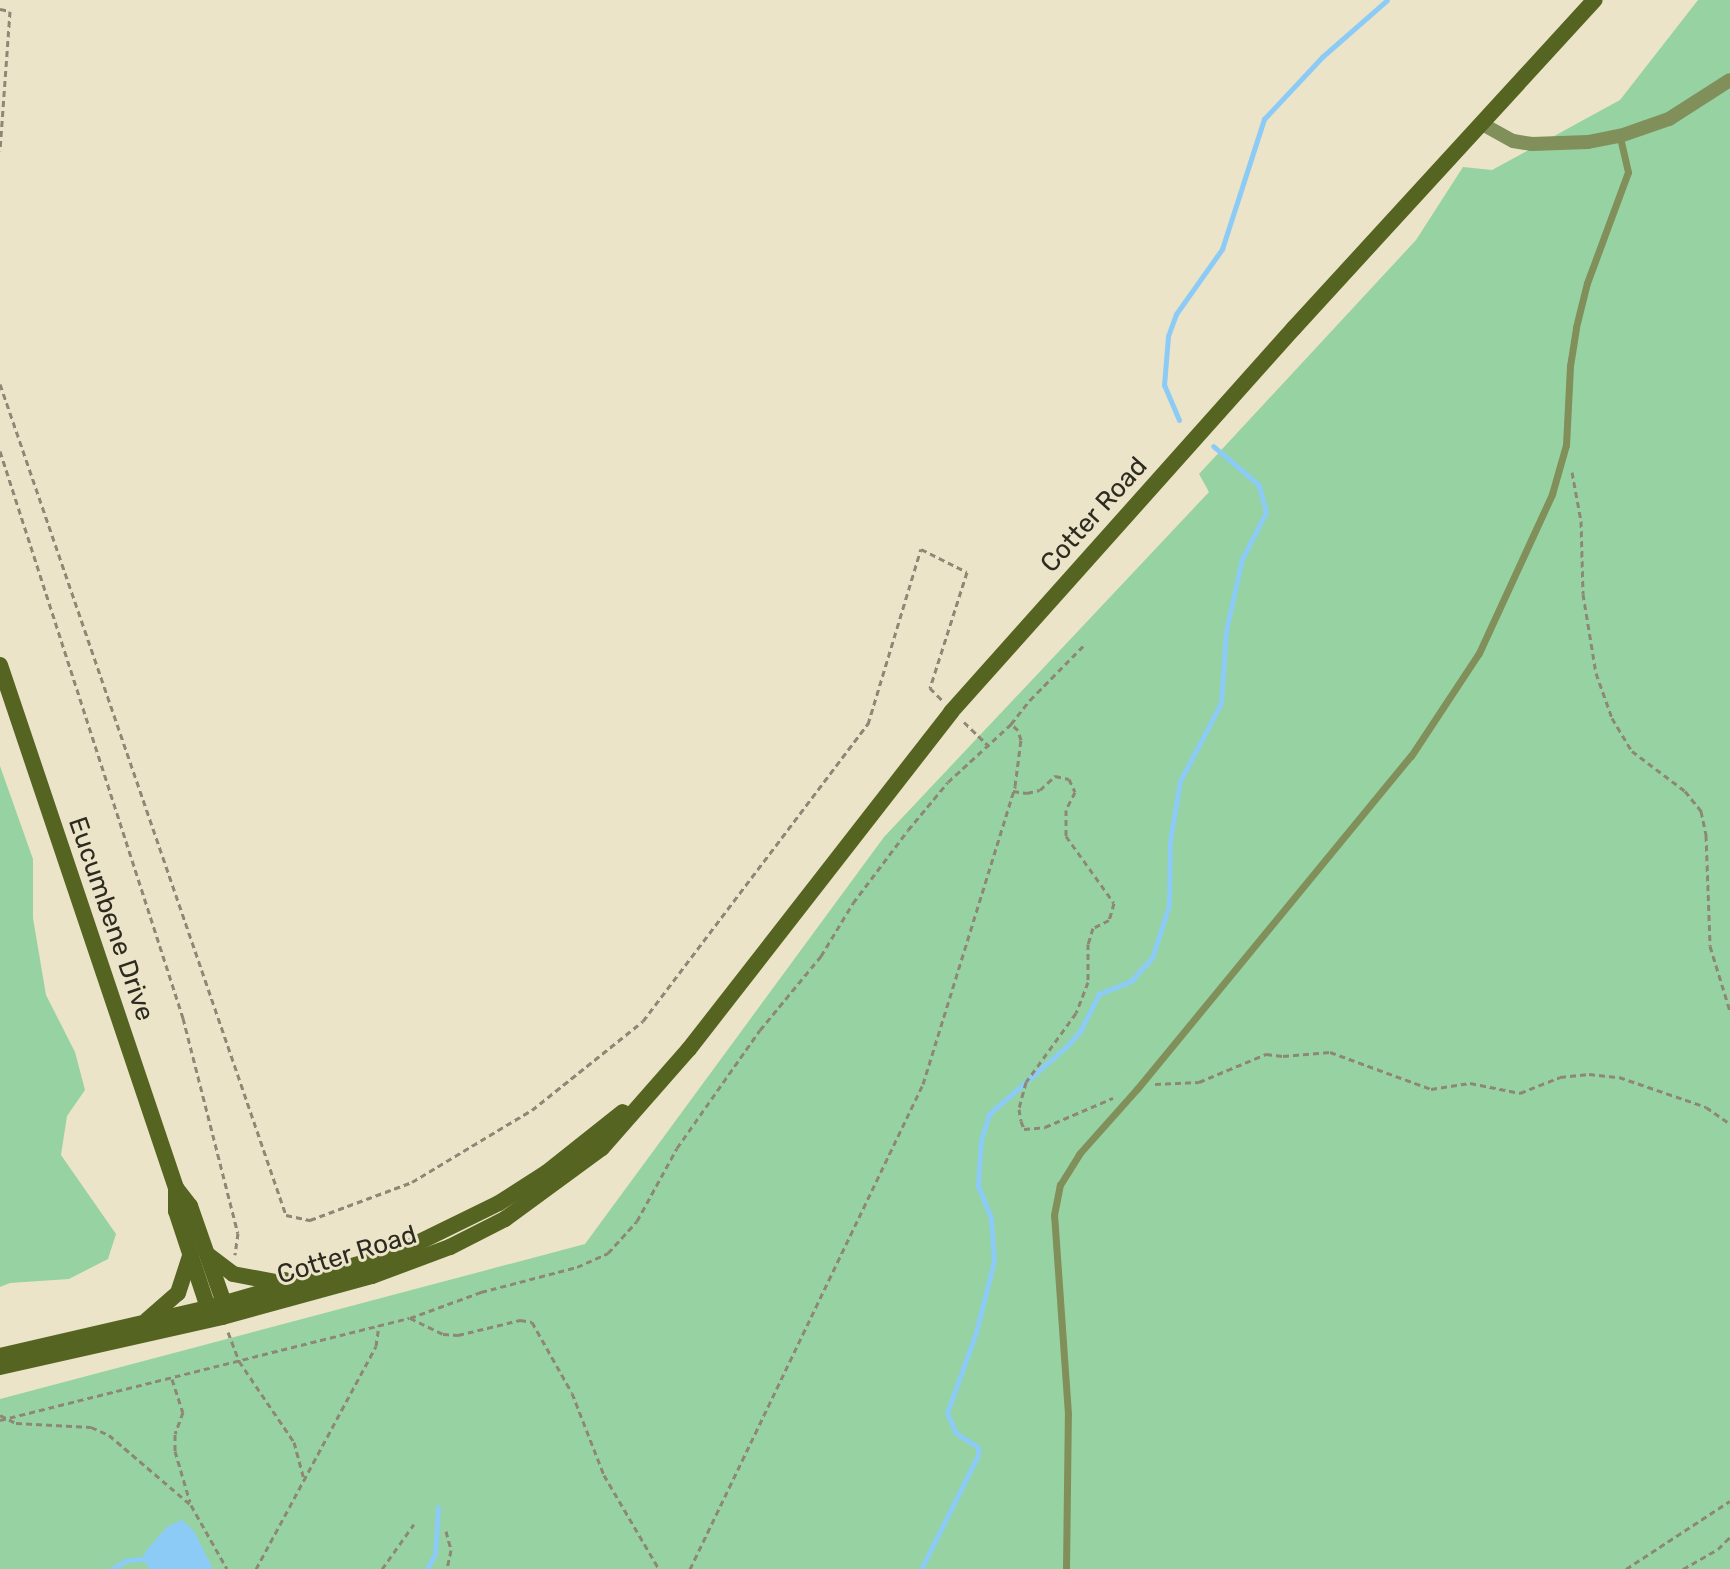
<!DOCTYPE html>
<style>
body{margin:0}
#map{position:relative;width:1730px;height:1569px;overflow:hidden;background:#ebe4c8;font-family:Rubik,sans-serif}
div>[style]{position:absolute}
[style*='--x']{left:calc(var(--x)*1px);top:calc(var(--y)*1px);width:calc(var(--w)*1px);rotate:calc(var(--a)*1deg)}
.green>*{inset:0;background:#97d3a2}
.water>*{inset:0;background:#8ccbf6}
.stream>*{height:5px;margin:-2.5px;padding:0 2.5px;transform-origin:2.5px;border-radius:2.5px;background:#8ccbf6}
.path>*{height:3px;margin-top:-1.5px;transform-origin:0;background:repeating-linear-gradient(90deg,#8d8875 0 6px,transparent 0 10px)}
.lane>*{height:7px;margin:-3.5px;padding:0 3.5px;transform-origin:3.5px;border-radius:3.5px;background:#818f5a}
.street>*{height:14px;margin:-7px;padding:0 7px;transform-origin:7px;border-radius:7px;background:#818f5a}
.secondary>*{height:16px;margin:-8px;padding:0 8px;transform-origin:8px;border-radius:8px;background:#556421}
span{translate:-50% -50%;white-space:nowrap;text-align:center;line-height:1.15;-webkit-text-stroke:6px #ebe4c8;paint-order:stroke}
.street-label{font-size:26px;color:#2d2a20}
</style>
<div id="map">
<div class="green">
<div style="clip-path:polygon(1698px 0,1730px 0,1730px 1569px,0 1569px,0 1399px,585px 1244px,884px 837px,1209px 492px,1199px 474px,1416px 240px,1463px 167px,1492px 170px,1620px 100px)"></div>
<div style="clip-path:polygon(0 766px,33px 859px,33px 918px,46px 995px,75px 1052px,85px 1090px,67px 1116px,61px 1155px,116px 1234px,108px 1259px,69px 1279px,10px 1283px,0 1287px)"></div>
</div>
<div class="water">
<div style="clip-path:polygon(182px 1520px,194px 1531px,213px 1569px,150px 1569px,146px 1564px,143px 1556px,149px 1547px,168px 1526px)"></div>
</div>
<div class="stream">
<div style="--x:1179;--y:420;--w:38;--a:-113"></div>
<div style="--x:1164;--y:385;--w:49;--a:-85.3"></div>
<div style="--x:1168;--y:336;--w:23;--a:-70"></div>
<div style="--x:1176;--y:314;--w:80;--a:-54.7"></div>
<div style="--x:1222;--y:249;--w:137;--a:-72.1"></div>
<div style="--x:1264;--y:119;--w:85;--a:-46.9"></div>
<div style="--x:1322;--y:57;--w:86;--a:-41.2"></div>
<div style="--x:112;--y:1569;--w:17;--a:-31"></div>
<div style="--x:127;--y:1560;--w:17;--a:-3"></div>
<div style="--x:427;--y:1569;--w:17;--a:-62"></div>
<div style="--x:435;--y:1554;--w:47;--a:-86.3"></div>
<div style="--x:921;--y:1569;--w:127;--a:-63.4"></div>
<div style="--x:978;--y:1455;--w:8;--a:-90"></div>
<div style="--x:978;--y:1447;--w:26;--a:-148"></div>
<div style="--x:956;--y:1433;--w:22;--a:-114"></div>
<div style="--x:947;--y:1413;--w:86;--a:-70.3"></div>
<div style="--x:976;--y:1332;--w:73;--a:-75.8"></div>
<div style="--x:994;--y:1261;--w:43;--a:-94"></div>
<div style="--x:991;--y:1218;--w:35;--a:-112"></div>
<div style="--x:978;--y:1186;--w:46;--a:-86.3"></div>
<div style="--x:981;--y:1140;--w:27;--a:-73"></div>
<div style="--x:989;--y:1114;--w:105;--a:-41.1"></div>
<div style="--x:1068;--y:1045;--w:18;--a:-49"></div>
<div style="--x:1080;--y:1031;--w:42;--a:-62.8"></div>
<div style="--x:1099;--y:994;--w:35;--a:-22"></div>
<div style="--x:1131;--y:981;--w:31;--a:-48"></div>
<div style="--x:1152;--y:958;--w:56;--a:-72.2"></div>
<div style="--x:1169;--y:905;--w:64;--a:-89.1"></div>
<div style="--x:1170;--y:841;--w:61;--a:-80.5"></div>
<div style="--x:1180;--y:781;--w:88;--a:-62.3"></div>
<div style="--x:1221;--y:703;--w:72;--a:-86"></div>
<div style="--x:1226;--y:631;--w:74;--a:-77.5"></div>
<div style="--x:1242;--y:559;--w:53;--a:-62.9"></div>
<div style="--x:1266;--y:512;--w:28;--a:-105"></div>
<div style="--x:1259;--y:485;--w:60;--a:-139.7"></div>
</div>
<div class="path">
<div style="--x:0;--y:9;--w:10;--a:11"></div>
<div style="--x:10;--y:11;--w:140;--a:94.1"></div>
<div style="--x:0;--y:384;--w:879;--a:71.01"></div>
<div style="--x:286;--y:1215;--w:25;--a:12"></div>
<div style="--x:310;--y:1220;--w:109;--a:-20.4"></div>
<div style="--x:412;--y:1182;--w:140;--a:-31"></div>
<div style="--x:532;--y:1110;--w:142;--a:-38.7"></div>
<div style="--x:643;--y:1021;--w:373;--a:-52.9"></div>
<div style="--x:868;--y:724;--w:183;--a:-73.2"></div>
<div style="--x:921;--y:549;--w:51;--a:26.6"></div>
<div style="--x:967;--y:572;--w:122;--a:107.7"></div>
<div style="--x:930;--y:688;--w:17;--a:45"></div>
<div style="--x:0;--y:451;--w:596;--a:72.11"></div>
<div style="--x:183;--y:1018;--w:222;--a:75.7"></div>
<div style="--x:238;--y:1233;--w:22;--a:98"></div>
<div style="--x:1572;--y:472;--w:50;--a:79.6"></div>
<div style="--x:1581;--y:521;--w:73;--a:88.4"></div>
<div style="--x:1583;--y:594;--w:80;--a:80.7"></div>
<div style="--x:1596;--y:673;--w:48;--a:70.4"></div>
<div style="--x:1612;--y:718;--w:39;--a:59"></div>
<div style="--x:1632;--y:751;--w:66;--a:37"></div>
<div style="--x:1685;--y:791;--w:26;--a:51"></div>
<div style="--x:1701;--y:811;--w:25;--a:78"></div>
<div style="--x:1706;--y:835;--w:111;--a:87.9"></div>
<div style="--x:1710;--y:946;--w:68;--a:72.9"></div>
<div style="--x:964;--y:722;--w:35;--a:44"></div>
<div style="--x:1013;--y:791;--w:14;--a:8"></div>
<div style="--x:1027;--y:793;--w:13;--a:-13"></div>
<div style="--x:1040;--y:790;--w:21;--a:-43"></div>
<div style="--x:1055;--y:776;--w:14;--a:12"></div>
<div style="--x:1069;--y:779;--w:14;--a:65"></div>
<div style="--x:1075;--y:792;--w:20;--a:117"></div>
<div style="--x:1066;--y:810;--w:26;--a:90"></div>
<div style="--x:1066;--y:836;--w:82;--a:54.4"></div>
<div style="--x:1114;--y:903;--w:18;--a:106"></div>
<div style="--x:1109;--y:920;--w:18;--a:153"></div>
<div style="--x:1093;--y:928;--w:17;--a:107"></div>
<div style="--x:1088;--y:944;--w:38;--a:90"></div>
<div style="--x:1088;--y:982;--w:33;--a:111"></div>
<div style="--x:1076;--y:1013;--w:85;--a:125.9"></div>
<div style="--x:1026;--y:1082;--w:28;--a:105"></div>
<div style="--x:1019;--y:1109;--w:12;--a:81"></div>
<div style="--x:1021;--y:1121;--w:9;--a:69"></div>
<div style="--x:1024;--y:1129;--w:21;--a:-5"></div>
<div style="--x:1045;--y:1127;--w:74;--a:-23.1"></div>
<div style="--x:1155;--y:1084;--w:44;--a:-2.6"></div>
<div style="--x:1199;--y:1082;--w:73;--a:-22.7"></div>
<div style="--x:1266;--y:1054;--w:17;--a:7"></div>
<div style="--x:1283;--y:1056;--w:47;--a:-4.9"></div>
<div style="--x:1330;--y:1052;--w:108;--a:20.1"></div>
<div style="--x:1431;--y:1089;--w:39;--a:-9"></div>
<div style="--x:1470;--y:1083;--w:51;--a:11.3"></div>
<div style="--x:1520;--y:1093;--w:43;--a:-21.8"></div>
<div style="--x:1560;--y:1077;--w:29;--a:-6"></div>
<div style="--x:1589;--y:1074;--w:30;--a:6"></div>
<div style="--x:1619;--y:1077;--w:92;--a:19"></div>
<div style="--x:1706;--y:1107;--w:29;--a:35"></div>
<div style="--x:410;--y:1318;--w:37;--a:26"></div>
<div style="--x:443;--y:1334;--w:15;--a:4"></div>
<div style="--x:458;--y:1335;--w:64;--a:-13.6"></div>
<div style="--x:520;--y:1320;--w:12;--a:9"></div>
<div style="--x:532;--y:1322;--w:81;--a:60.6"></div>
<div style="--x:572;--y:1393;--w:88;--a:68.7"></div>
<div style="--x:604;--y:1475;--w:109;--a:59.7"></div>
<div style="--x:228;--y:1332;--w:31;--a:69"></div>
<div style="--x:239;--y:1361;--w:98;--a:55.8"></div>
<div style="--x:294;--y:1442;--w:38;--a:75"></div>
<div style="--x:172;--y:1379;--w:35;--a:72"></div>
<div style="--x:183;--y:1412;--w:23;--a:110"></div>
<div style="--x:175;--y:1434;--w:17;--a:90"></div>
<div style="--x:175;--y:1451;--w:53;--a:73.6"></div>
<div style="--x:0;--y:1415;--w:18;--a:27"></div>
<div style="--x:16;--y:1423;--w:75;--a:3.1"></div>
<div style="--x:91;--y:1427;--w:20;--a:24"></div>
<div style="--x:109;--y:1435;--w:108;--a:40.5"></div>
<div style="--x:191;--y:1505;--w:73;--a:60.6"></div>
<div style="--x:0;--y:1420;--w:422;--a:-14"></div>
<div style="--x:410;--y:1318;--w:76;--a:-20.1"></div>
<div style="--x:481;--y:1292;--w:99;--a:-14.6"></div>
<div style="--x:577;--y:1267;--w:34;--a:-24"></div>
<div style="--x:608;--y:1253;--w:43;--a:-47.8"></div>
<div style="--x:637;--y:1221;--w:83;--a:-61.3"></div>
<div style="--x:677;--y:1148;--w:144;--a:-54.9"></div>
<div style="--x:760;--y:1030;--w:96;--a:-50.5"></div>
<div style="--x:821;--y:956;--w:62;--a:-58.9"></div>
<div style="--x:853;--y:903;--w:91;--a:-53"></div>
<div style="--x:908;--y:830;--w:62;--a:-50.2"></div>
<div style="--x:948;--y:782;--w:86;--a:-42.6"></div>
<div style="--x:1011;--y:724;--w:31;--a:-52"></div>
<div style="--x:1030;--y:700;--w:77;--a:-45.5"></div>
<div style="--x:446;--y:1531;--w:20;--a:75"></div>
<div style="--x:451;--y:1550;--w:19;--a:102"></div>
<div style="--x:256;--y:1569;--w:253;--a:-61.7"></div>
<div style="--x:376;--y:1346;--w:21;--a:-82"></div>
<div style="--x:382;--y:1569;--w:55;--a:-54.6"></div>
<div style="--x:690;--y:1569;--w:538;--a:-64.34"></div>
<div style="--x:923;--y:1084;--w:312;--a:-72.8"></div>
<div style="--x:1015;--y:786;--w:46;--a:-82.6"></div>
<div style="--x:1021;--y:740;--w:10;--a:-107"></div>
<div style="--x:1018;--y:730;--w:9;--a:-139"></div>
<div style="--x:1626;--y:1569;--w:124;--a:-33.2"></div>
<div style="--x:1683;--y:1569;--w:40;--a:-29.7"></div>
<div style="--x:1718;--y:1549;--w:17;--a:-45"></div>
</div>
<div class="lane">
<div style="--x:1066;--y:1569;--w:155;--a:-89.3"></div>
<div style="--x:1068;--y:1414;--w:199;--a:-94"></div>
<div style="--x:1054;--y:1215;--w:31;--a:-79"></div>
<div style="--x:1060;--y:1185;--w:36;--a:-58"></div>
<div style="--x:1079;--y:1154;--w:87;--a:-48.3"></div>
<div style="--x:1137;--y:1089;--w:431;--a:-50.6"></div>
<div style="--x:1411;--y:756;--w:123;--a:-56.6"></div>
<div style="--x:1479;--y:653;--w:175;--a:-65.3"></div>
<div style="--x:1552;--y:494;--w:51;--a:-74.1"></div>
<div style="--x:1566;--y:445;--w:79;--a:-87.1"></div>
<div style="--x:1570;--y:366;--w:39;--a:-81"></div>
<div style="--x:1576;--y:327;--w:45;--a:-76"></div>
<div style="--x:1587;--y:283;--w:118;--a:-69.7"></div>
<div style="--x:1628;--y:172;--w:37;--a:-103"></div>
</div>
<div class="street">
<div style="--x:1484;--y:125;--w:33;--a:29"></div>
<div style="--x:1513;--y:141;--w:19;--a:9"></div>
<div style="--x:1532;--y:144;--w:56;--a:-2"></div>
<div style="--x:1588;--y:142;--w:33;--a:-11"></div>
<div style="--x:1620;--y:136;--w:52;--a:-19.1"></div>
<div style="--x:1669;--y:119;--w:72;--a:-32.6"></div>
</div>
<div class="secondary">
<div style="--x:0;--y:665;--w:552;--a:71.4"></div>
<div style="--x:176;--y:1188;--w:23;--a:52"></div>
<div style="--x:190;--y:1206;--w:103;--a:70.7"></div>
<div style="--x:224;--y:1303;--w:9;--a:96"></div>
<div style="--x:176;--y:1188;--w:23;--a:90"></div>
<div style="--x:176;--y:1211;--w:102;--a:71.7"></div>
<div style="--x:208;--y:1308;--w:9;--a:32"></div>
<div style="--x:208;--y:1255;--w:31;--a:37"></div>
<div style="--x:233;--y:1274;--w:44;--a:10.5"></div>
<div style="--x:276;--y:1282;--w:9;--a:-13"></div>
<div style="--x:147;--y:1320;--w:41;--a:-41.1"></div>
<div style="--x:178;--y:1293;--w:40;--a:-72"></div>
<div style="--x:0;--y:1356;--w:213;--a:-13"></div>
<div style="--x:208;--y:1308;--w:199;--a:-16.3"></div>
<div style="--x:399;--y:1252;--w:111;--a:-26.1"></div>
<div style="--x:499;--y:1203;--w:56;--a:-32.6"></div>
<div style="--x:546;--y:1173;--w:98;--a:-38.4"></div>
<div style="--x:0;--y:1367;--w:228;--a:-12.7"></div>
<div style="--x:222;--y:1317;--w:156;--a:-15.3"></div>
<div style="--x:372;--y:1276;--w:83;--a:-20.4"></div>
<div style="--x:450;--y:1247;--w:62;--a:-27"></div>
<div style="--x:505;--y:1219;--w:120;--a:-36.2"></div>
<div style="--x:602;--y:1148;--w:132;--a:-48.7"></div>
<div style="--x:689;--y:1049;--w:427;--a:-52.1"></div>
<div style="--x:951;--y:712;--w:515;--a:-48.23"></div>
<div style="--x:1294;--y:328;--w:445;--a:-47.5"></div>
</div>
<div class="street-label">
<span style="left:1094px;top:515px;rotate:-48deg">Cotter Road</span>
<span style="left:111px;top:919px;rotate:71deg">Eucumbene Drive</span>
<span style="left:347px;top:1255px;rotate:-17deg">Cotter Road</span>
</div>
</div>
